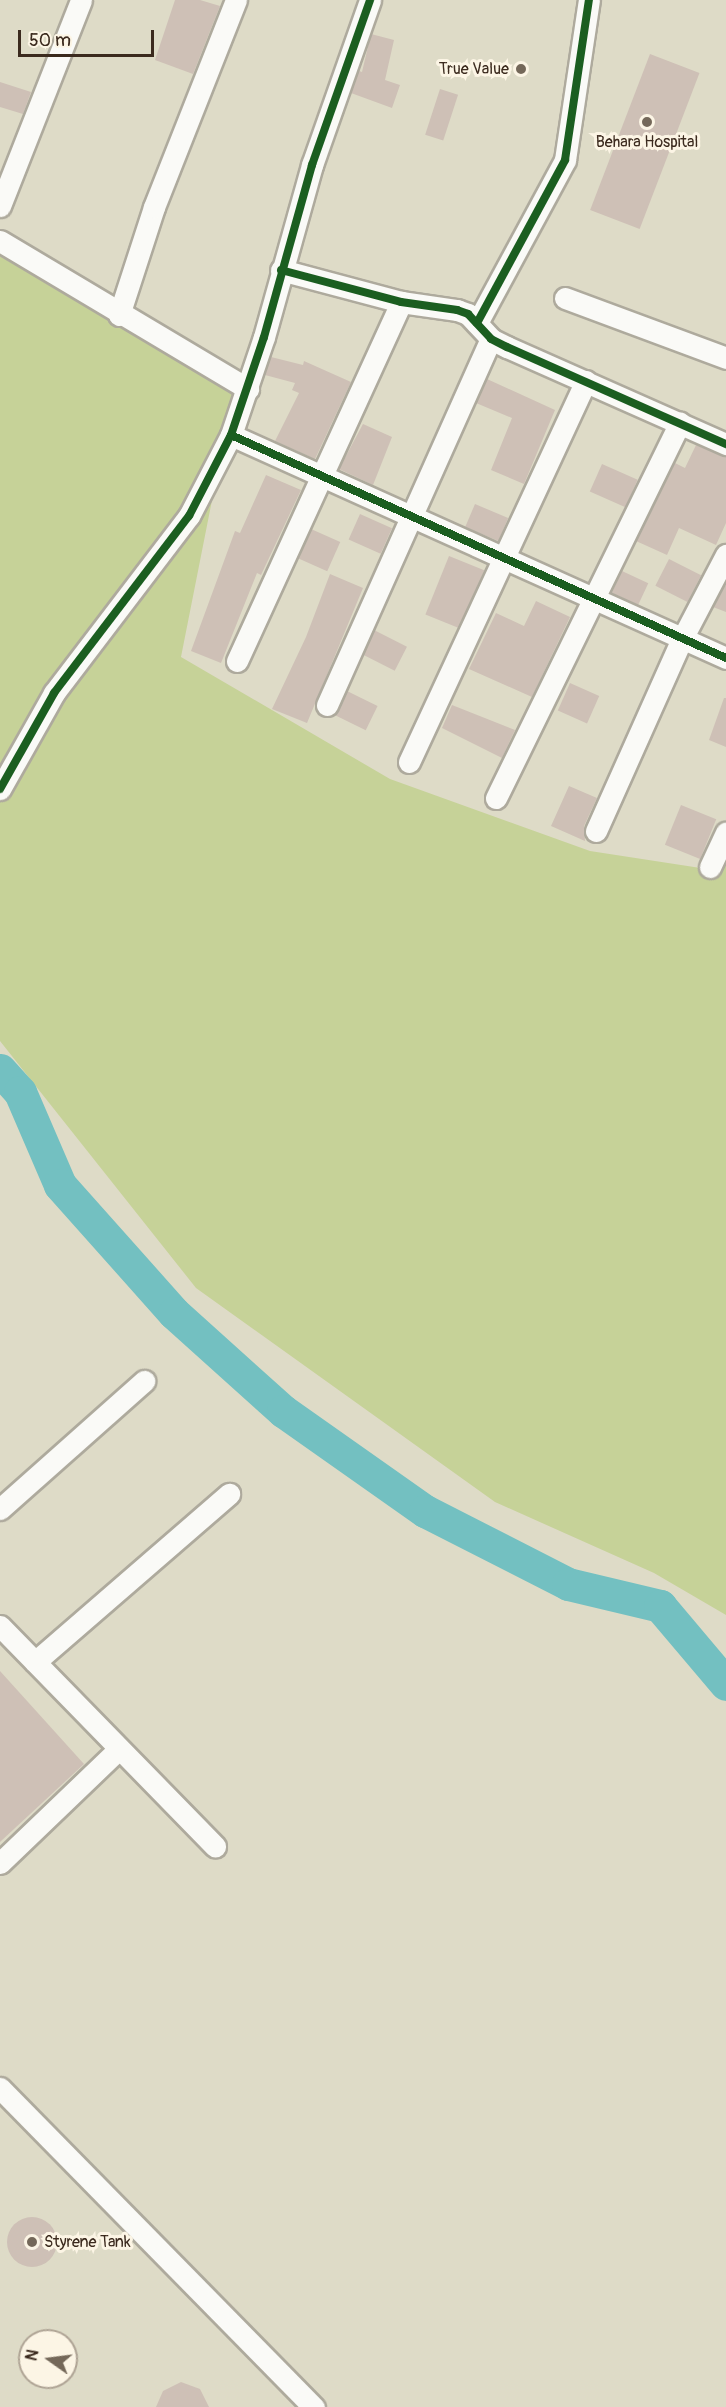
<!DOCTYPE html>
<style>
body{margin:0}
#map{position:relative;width:726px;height:2407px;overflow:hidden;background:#dedbc7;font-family:Pangolin,sans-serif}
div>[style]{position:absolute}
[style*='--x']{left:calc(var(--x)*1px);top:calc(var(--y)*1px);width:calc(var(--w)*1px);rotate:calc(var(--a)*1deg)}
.green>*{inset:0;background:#c6d298}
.river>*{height:33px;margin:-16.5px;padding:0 16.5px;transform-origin:16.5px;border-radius:16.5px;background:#73c0c1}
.building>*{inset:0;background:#cec0b6;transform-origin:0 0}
.round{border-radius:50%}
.roads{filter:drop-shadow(2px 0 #aeaa9d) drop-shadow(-2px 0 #aeaa9d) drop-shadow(0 2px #aeaa9d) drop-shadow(0 -2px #aeaa9d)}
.minor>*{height:21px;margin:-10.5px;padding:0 10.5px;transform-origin:10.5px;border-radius:10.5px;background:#fafaf7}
.cycleway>*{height:8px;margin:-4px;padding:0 4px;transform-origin:4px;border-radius:4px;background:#1b5e20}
.dots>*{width:16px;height:16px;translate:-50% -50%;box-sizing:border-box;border:3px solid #fcf5e5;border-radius:50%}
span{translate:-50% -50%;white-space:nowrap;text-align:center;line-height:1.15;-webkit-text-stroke:6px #fcf5e5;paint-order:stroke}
.poi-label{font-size:16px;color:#3b2a1e}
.right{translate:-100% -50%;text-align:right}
.left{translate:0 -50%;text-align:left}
.north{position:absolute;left:18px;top:2329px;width:60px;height:60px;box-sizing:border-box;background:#fcf5e5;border:2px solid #afa495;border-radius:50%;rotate:284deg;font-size:16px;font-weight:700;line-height:24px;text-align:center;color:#3b2a1e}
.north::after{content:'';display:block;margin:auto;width:21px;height:27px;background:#746859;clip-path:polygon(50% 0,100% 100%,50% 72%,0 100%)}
.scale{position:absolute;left:18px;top:30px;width:136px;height:27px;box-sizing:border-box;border:3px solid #3b2a1e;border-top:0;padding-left:8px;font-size:18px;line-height:21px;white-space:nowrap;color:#3b2a1e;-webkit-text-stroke:4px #fcf5e5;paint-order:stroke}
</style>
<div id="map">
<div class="green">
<div style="clip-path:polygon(0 256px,233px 394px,181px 657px,390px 779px,590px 851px,720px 871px,726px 859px,726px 1615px,654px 1573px,495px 1502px,196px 1288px,0 1041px)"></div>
</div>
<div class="river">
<div style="--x:0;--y:1070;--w:30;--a:48"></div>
<div style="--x:20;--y:1092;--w:101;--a:66.7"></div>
<div style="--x:60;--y:1185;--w:171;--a:48.3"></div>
<div style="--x:174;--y:1313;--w:147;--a:42"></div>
<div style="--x:283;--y:1411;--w:174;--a:35.2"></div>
<div style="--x:425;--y:1511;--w:161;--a:27"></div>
<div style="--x:568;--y:1584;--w:95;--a:13.4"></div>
<div style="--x:660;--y:1606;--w:102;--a:49.8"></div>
</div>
<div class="building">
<div style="clip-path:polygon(175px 0,200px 0,220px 6px,193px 74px,155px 60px)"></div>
<div style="clip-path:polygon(371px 34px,394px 40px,385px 80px,400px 85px,392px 108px,351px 93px,359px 71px,362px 72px)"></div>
<div style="left:650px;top:54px;width:53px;height:167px;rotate:21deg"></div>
<div style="clip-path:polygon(0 82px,31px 92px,23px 114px,0 107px)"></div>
<div style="left:440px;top:89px;width:19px;height:48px;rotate:18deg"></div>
<div style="clip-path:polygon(271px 357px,303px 365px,304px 361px,351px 382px,315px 459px,275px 441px,299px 393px,292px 390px,295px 383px,265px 375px)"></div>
<div style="clip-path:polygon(487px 379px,555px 410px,524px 484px,491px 470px,512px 418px,476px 403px)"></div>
<div style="clip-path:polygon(363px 424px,392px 437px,373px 485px,339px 469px)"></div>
<div style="clip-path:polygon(696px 445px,726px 457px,726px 523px,716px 545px,679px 528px,667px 555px,636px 541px,675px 463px,685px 468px)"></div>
<div style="left:602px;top:464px;width:39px;height:30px;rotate:24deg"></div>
<div style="clip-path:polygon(266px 475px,301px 490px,261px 575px,257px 573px,221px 663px,191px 651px,235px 531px,240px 533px)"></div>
<div style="left:475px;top:504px;width:36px;height:25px;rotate:23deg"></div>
<div style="left:360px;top:514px;width:35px;height:28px;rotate:24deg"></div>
<div style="left:311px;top:529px;width:32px;height:32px;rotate:24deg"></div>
<div style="left:449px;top:556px;width:38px;height:63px;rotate:22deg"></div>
<div style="left:669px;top:559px;width:36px;height:30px;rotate:27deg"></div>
<div style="left:622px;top:571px;width:29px;height:24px;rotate:25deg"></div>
<div style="clip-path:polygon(330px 574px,363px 588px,307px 723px,272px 709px,306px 637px)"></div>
<div style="clip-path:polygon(725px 585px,726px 586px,726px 612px,713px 607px)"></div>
<div style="clip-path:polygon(536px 601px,570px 617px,532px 697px,469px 669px,496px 613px,524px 626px)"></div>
<div style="left:374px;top:630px;width:37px;height:27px;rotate:27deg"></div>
<div style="left:570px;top:683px;width:32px;height:30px;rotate:24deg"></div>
<div style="left:347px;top:691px;width:34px;height:27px;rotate:26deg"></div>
<div style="clip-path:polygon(724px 698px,726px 698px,726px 747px,709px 740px)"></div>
<div style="clip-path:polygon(452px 705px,515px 730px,502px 758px,442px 728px)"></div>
<div style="clip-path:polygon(569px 786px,597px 798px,584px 826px,585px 841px,551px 826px)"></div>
<div style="left:681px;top:805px;width:38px;height:43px;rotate:22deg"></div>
<div style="clip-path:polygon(0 1671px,84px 1764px,0 1842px)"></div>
<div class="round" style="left:7px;top:2217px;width:50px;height:50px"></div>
<div style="clip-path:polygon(181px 2382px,200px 2389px,209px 2407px,156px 2407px,163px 2391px)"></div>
</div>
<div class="roads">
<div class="minor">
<div style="--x:0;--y:206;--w:221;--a:-68.5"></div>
<div style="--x:0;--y:241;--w:289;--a:30.8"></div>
<div style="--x:281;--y:270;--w:124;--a:14.9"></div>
<div style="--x:401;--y:302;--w:57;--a:8.1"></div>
<div style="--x:457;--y:310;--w:12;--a:20"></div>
<div style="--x:468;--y:314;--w:34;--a:47"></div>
<div style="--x:491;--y:339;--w:18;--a:27"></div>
<div style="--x:507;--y:347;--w:240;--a:23.9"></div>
<div style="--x:565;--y:298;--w:172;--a:20.4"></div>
<div style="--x:119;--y:315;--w:114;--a:-72"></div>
<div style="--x:154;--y:207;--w:223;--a:-68.4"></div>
<div style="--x:477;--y:323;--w:185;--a:-61.6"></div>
<div style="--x:565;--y:160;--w:162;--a:-81.5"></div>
<div style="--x:231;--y:435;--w:543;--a:24.25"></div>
<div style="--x:237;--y:661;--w:395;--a:-65.4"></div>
<div style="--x:327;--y:705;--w:401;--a:-65.9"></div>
<div style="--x:409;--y:762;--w:420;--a:-65.1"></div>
<div style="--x:0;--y:789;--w:110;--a:-60.6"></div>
<div style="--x:54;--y:693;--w:223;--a:-52.7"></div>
<div style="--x:189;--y:516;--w:91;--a:-62.6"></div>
<div style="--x:231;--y:435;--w:103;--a:-71.4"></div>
<div style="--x:264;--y:337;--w:179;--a:-74.4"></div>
<div style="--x:312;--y:165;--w:175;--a:-70.6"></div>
<div style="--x:496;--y:798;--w:418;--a:-63.9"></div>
<div style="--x:596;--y:831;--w:210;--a:-65.9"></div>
<div style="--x:682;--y:639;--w:95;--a:-62.4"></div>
<div style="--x:710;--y:867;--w:38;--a:-65"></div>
<div style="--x:0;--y:1509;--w:193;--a:-41.6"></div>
<div style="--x:0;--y:1626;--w:308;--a:45.7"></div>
<div style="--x:35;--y:1662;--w:257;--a:-40.9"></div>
<div style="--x:0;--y:1863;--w:165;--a:-43.8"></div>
<div style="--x:0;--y:2088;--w:448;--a:45.5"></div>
</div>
</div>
<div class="cycleway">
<div style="--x:281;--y:270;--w:124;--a:14.9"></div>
<div style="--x:401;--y:302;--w:57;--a:8.1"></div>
<div style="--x:457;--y:310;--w:12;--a:20"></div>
<div style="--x:468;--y:314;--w:34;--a:47"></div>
<div style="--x:491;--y:339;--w:18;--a:27"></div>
<div style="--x:507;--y:347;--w:240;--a:23.9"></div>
<div style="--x:477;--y:323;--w:185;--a:-61.6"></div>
<div style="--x:565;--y:160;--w:162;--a:-81.5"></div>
<div style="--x:231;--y:435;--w:543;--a:24.25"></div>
<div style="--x:0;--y:789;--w:110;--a:-60.6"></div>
<div style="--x:54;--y:693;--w:223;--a:-52.7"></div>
<div style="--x:189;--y:516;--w:91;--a:-62.6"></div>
<div style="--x:231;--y:435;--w:103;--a:-71.4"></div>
<div style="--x:264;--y:337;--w:179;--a:-74.4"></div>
<div style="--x:312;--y:165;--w:175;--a:-70.6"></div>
</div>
<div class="dots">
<div style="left:521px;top:69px;background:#746859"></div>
<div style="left:647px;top:122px;background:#746859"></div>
<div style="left:32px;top:2242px;background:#746859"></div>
</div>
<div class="poi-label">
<span class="right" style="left:509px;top:69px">True Value</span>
<span style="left:647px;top:142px">Behara Hospital</span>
<span class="left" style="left:44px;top:2242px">Styrene Tank</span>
</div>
<div class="north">N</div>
<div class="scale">50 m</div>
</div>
